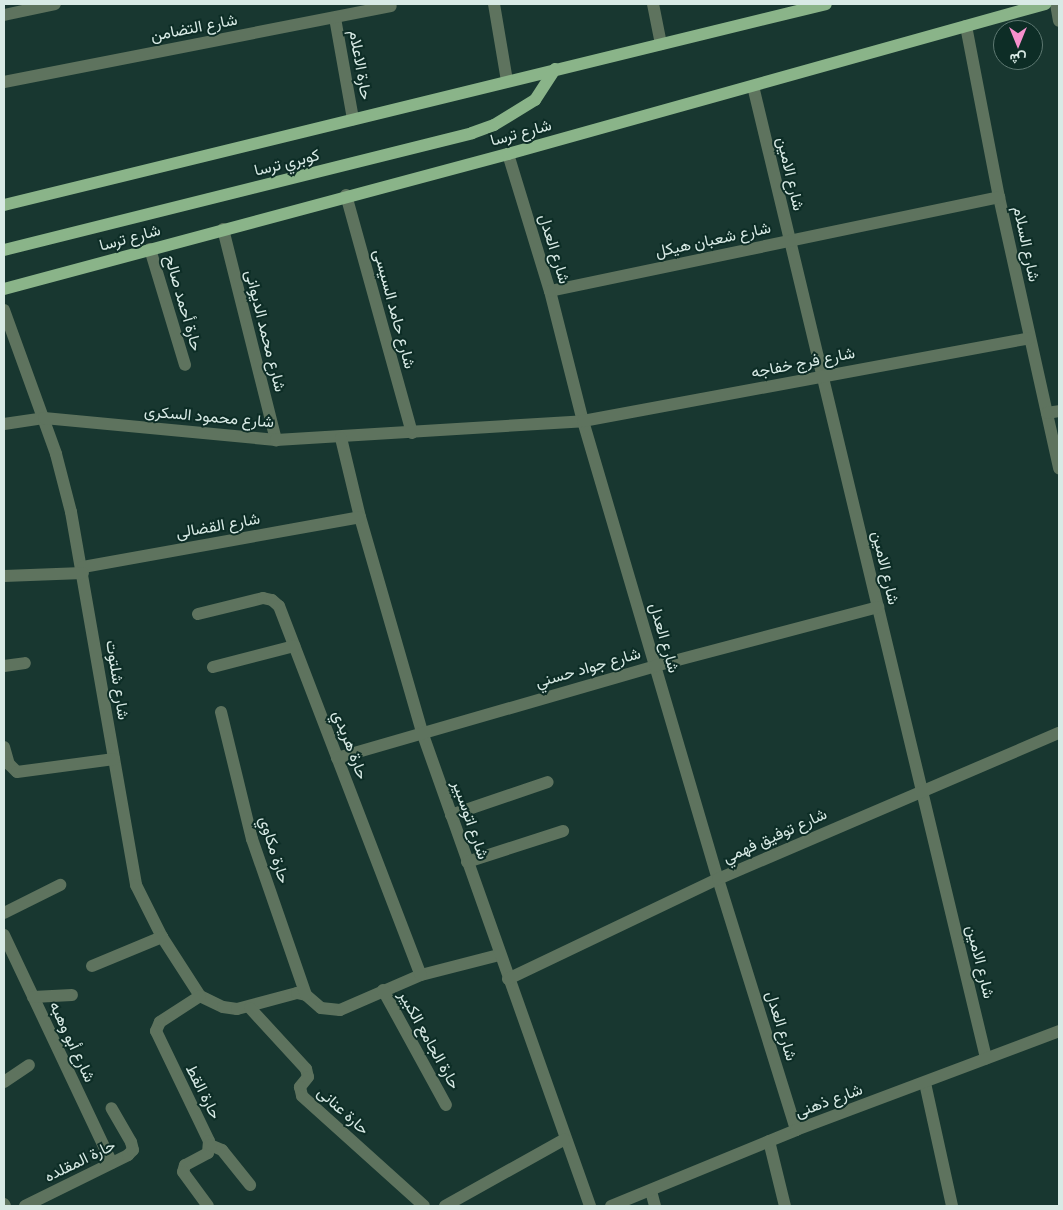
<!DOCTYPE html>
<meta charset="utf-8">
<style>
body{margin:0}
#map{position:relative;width:1063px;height:1210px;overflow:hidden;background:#183730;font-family:Cabin,Vazirmatn,sans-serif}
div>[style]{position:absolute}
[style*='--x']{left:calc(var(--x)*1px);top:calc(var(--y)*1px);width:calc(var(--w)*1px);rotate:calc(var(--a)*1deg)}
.minor>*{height:12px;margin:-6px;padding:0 6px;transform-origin:6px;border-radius:6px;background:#5e735e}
.major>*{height:12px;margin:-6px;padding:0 6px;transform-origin:6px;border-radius:6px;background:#8ab489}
span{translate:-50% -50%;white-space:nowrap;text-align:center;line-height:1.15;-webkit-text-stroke:4px #0d2d26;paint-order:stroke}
.street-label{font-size:16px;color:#d8eae5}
.frame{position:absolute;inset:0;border:5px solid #d8eae5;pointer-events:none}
.north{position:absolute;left:993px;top:20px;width:50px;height:50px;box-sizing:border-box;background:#0d2d26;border:1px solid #5e7972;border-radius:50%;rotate:180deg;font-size:14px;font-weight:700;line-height:20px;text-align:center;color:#d8eae5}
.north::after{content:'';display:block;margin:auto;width:18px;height:22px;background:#f790cd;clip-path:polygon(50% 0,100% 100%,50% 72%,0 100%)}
</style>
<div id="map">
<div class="minor">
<div style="--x:494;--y:4;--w:78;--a:80.4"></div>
<div style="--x:653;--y:4;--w:41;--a:78.7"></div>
<div style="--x:1056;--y:4;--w:17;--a:80"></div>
<div style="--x:4;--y:15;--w:52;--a:-12.2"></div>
<div style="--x:335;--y:18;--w:103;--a:79.9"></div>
<div style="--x:966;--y:26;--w:174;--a:79.1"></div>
<div style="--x:999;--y:197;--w:278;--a:77.5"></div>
<div style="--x:4;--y:82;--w:394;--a:-11.1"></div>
<div style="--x:753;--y:86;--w:1000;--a:76.52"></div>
<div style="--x:508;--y:154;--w:143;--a:73"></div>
<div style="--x:550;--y:291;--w:134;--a:75.8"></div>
<div style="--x:583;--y:421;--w:477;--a:73.6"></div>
<div style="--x:718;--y:879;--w:263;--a:72.7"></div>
<div style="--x:346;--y:195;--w:247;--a:74.5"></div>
<div style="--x:223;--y:229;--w:218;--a:75.9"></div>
<div style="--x:150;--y:249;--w:121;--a:73.2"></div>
<div style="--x:550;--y:291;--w:459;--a:-11.8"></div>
<div style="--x:4;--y:310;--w:153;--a:70.1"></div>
<div style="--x:56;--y:454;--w:60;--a:75.5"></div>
<div style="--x:71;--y:512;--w:379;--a:80.1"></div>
<div style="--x:136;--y:885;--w:58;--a:63.4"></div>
<div style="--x:162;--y:937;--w:70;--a:57.2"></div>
<div style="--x:200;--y:996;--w:25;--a:26"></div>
<div style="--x:223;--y:1007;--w:14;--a:8"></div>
<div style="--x:237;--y:1009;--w:62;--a:-14.9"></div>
<div style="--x:297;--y:993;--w:9;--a:13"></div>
<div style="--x:306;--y:995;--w:20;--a:41"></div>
<div style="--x:321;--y:1008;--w:19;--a:6"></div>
<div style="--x:340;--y:1010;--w:88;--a:-23.4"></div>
<div style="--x:421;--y:975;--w:81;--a:-14.4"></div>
<div style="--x:1047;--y:413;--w:12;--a:-9"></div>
<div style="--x:4;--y:424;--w:40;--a:-8.5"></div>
<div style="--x:44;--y:418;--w:233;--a:5.4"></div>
<div style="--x:276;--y:440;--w:308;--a:-3.5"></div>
<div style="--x:583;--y:421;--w:454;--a:-10.5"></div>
<div style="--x:341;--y:438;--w:81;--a:76.5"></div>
<div style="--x:360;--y:517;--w:224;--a:73.9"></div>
<div style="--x:422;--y:732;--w:503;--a:70.48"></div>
<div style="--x:83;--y:567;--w:281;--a:-10.2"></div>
<div style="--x:4;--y:576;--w:79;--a:-2.2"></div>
<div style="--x:198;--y:614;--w:67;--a:-13.8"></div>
<div style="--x:263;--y:598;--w:9;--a:13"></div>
<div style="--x:272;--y:600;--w:9;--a:41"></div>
<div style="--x:279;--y:606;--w:395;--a:69"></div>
<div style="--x:4;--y:666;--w:21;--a:-8"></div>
<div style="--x:213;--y:667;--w:84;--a:-14.5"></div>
<div style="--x:221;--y:712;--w:131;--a:76.3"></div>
<div style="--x:252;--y:839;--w:165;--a:70.9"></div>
<div style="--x:4;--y:747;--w:18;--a:74"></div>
<div style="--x:9;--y:764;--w:11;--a:45"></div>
<div style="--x:17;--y:772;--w:98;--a:-7.6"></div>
<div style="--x:337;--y:758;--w:331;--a:-16.1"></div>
<div style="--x:655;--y:666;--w:231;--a:-14.8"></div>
<div style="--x:451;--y:815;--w:102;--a:-18.8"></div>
<div style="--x:467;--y:862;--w:101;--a:-17.9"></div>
<div style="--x:4;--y:913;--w:63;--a:-26.6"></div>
<div style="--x:4;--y:935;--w:252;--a:64.7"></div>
<div style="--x:92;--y:966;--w:76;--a:-22.5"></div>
<div style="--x:508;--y:979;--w:233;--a:-25.5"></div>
<div style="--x:718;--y:879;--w:371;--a:-23.2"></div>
<div style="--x:383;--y:990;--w:131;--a:61.3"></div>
<div style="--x:200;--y:996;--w:48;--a:147"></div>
<div style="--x:160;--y:1022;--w:10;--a:114"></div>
<div style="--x:156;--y:1031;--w:122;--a:64.3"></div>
<div style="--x:209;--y:1141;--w:12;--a:95"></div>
<div style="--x:208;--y:1153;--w:26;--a:152"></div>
<div style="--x:185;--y:1165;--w:7;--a:106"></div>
<div style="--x:183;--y:1172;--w:42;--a:53.7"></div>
<div style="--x:33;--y:997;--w:39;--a:-3"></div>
<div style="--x:250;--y:1008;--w:83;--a:47.4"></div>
<div style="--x:306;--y:1069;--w:8;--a:76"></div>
<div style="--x:308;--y:1077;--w:13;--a:129"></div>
<div style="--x:300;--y:1087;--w:9;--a:77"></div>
<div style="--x:302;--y:1096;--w:164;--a:42"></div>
<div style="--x:4;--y:1082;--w:30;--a:-34"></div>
<div style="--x:925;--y:1083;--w:126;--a:77.6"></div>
<div style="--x:769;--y:1141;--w:67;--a:76.2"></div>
<div style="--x:210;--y:1145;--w:13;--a:23"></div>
<div style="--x:222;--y:1150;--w:45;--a:51.3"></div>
<div style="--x:651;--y:1191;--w:16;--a:75"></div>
<div style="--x:4;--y:1204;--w:2;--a:63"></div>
<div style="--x:25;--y:1206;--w:115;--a:-26.3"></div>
<div style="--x:128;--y:1155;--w:7;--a:-45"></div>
<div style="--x:133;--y:1150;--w:8;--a:-104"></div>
<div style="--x:131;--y:1142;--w:39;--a:-120"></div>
<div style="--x:445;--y:1206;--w:137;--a:-29.2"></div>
<div style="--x:611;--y:1206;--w:200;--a:-22.3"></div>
<div style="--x:796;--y:1130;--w:281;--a:-20.6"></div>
</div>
<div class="major">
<div style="--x:4;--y:205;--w:846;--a:-13.74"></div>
<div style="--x:4;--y:250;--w:482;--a:-14"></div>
<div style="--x:472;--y:133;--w:23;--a:-20"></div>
<div style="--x:494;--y:125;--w:48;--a:-31.4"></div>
<div style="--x:535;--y:100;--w:37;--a:-57"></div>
<div style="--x:4;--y:289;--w:522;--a:-15"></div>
<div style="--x:508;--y:154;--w:558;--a:-15.61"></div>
</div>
<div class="street-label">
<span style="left:194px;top:28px;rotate:-11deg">شارع التضامن</span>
<span style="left:360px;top:65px;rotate:80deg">حارة الاعلام</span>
<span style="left:521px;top:133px;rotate:-15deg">شارع ترسا</span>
<span style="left:287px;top:163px;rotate:-14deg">كوبري ترسا</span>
<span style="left:790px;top:174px;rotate:77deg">شارع الامين</span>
<span style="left:130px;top:238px;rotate:-15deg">شارع ترسا</span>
<span style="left:713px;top:240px;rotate:-12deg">شارع شعبان هيكل</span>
<span style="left:1026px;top:244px;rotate:78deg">شارع السلام</span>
<span style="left:554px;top:249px;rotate:73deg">شارع العدل</span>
<span style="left:183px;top:303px;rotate:74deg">حارة أحمد صالح</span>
<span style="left:394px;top:309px;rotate:75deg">شارع حامد السيسى</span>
<span style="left:265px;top:331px;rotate:76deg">شارع محمد الديوانى</span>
<span style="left:803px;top:363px;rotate:-11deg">شارع فرج خفاجه</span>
<span style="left:209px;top:417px;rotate:5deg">شارع محمود السكرى</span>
<span style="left:218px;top:526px;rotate:-10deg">شارع القضالى</span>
<span style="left:885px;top:568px;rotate:77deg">شارع الامين</span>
<span style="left:664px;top:638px;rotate:74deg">شارع العدل</span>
<span style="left:588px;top:668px;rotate:-16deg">شارع جواد حسني</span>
<span style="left:117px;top:680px;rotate:81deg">شارع شلتوت</span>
<span style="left:350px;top:745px;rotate:69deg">حارة هريدي</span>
<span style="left:470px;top:820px;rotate:71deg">شارع اتوسبير</span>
<span style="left:775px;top:836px;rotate:-24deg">شارع توفيق فهمي</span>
<span style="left:274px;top:850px;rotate:73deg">حارة مكاوي</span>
<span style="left:980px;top:962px;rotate:76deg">شارع الامين</span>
<span style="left:781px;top:1026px;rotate:73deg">شارع العدل</span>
<span style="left:429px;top:1040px;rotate:61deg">حارة الجامع الكبير</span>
<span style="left:72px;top:1042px;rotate:65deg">شارع أبو وهبه</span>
<span style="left:203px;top:1092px;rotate:63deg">حارة القط</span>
<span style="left:829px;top:1101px;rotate:-20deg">شارع ذهنى</span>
<span style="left:343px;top:1111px;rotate:42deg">حارة عنانى</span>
<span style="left:80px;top:1161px;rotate:-26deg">حارة المقلده</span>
</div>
<div class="frame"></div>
<div class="north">ش</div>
</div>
